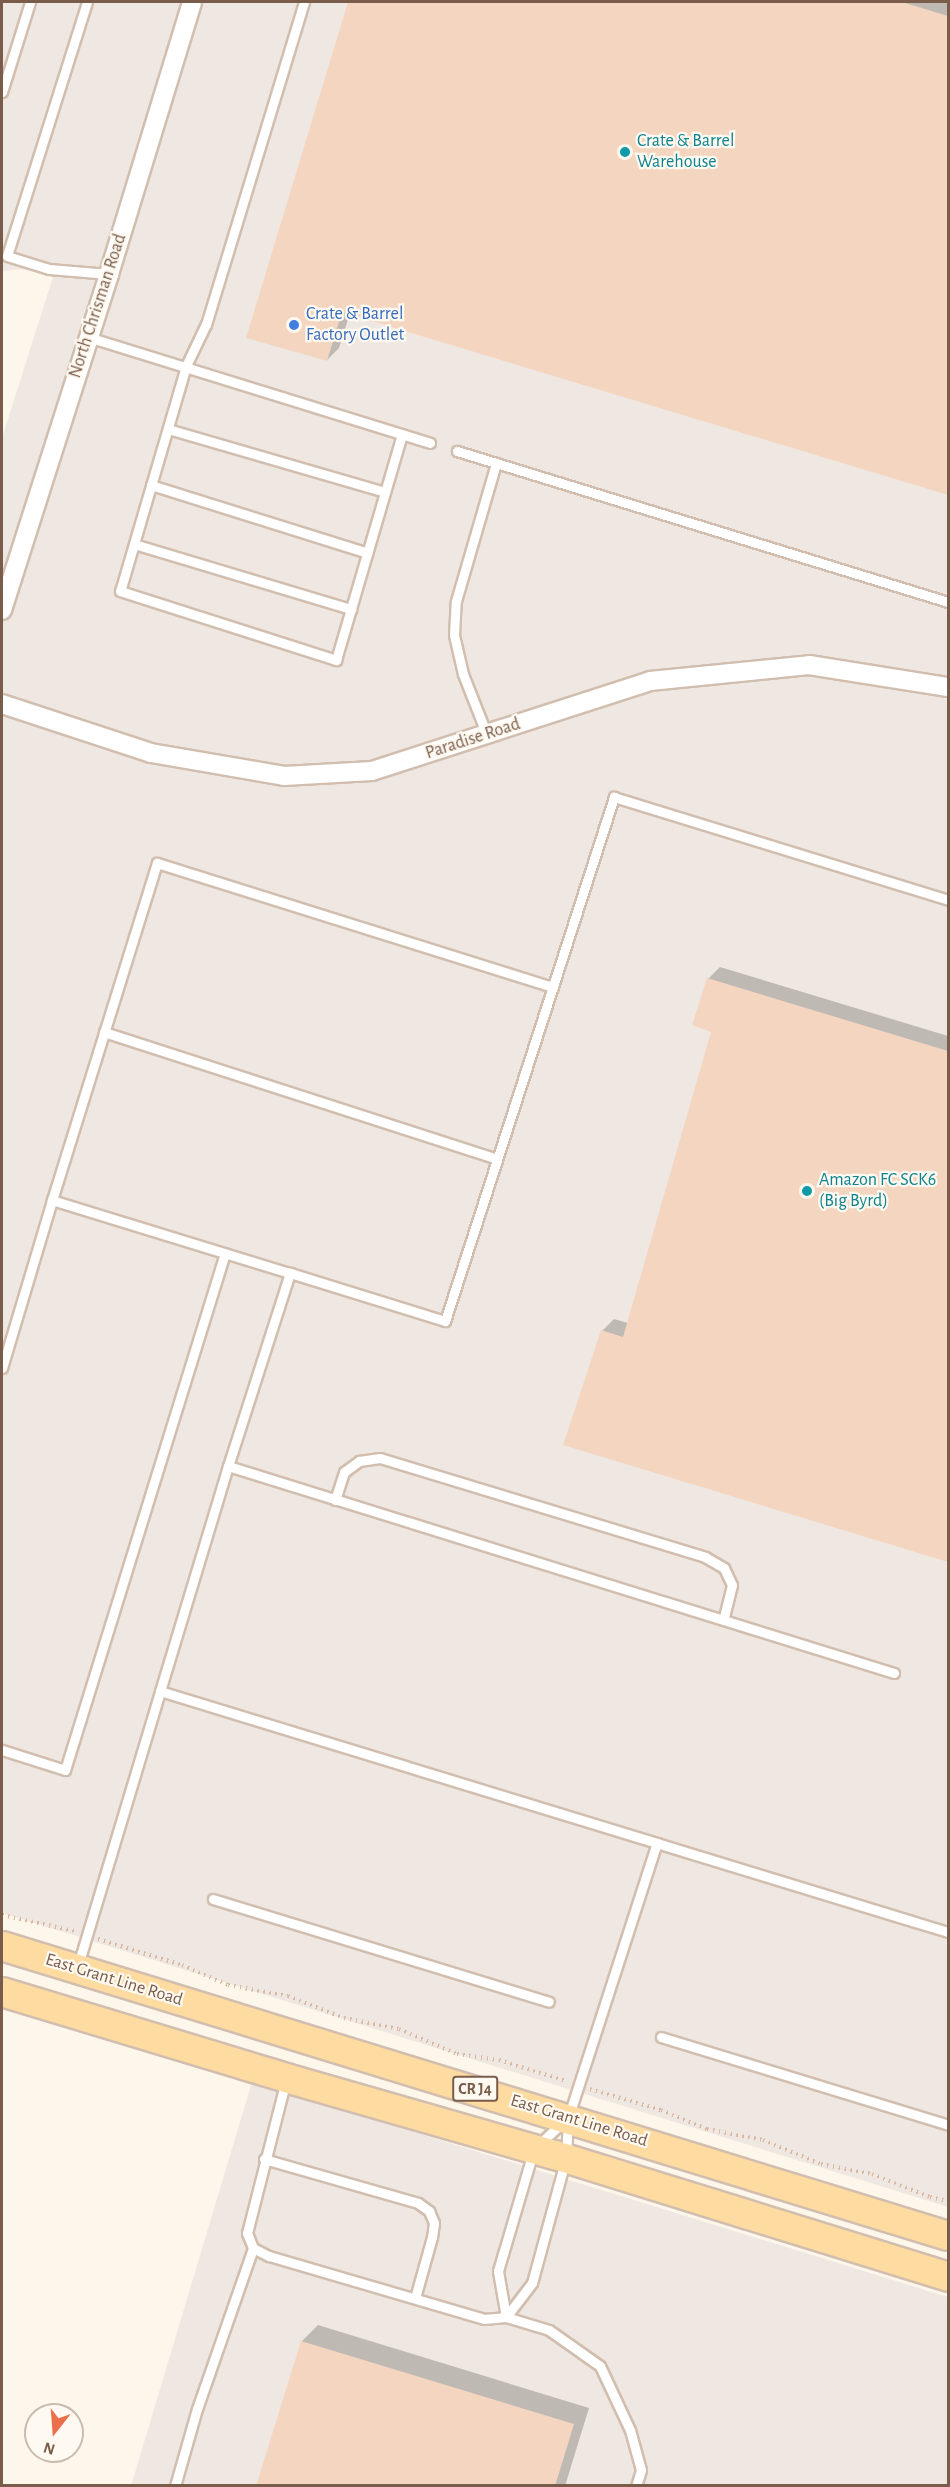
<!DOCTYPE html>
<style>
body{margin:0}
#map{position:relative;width:950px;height:2487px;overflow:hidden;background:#fdf6ea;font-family:"Alegreya Sans",sans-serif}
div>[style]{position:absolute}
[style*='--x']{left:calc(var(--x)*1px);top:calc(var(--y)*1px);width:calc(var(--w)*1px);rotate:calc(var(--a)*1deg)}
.industrial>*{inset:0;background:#efe8e2}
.shadow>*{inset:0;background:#0003}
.building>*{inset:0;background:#f4d5c0}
.path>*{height:4px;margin-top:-2px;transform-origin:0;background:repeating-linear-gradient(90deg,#dab8a2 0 1.5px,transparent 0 6px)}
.roads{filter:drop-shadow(2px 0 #d1beae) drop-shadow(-2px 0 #d1beae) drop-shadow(0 2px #d1beae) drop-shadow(0 -2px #d1beae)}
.service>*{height:9px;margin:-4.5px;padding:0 4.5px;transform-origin:4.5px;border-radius:4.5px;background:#fff}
.minor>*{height:18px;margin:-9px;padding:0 9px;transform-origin:9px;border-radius:9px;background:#fff}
.primary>*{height:28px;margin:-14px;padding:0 14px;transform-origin:14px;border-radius:14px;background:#fedba0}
.dots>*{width:16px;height:16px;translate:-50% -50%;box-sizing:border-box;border:3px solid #fffaf1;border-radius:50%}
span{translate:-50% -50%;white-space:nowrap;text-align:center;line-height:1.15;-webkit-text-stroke:4.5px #fffaf1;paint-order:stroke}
.shield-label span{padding:2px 4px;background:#fffaf1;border:2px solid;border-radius:4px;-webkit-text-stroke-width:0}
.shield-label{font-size:16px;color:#7a5c4b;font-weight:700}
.culture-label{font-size:18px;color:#0d838f}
.left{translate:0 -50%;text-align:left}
.street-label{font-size:18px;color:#7a5c4b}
.shop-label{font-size:18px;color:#366cbe}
.frame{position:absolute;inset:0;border:3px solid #7a5c4b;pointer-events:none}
.north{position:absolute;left:24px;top:2403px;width:60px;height:60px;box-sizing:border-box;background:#fffaf1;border:2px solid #cabbaf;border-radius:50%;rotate:197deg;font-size:16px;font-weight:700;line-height:24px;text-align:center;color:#7a5c4b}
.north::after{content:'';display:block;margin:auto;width:21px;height:27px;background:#ec6f4b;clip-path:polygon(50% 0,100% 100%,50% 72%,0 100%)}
</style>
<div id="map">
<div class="industrial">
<div style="clip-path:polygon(2px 2px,948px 2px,948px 2207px,2px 1913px,2px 438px,53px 277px,26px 269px,2px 271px)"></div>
<div style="clip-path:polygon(252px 2082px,948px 2297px,948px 2485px,131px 2486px)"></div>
</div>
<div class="shadow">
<div style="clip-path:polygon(349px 2px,948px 2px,948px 494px,350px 313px,339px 348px,327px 360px,248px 337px)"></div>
<div style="clip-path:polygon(720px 967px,948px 1036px,948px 1561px,565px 1444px,602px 1331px,614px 1319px,628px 1323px,713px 1031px,708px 979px)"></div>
<div style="clip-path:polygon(318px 2325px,589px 2408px,565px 2486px,258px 2486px,302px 2341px)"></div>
</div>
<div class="building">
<div style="clip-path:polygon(348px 2px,902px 2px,948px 16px,948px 495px,342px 312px,327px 361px,246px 338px)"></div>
<div style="clip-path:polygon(707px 978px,948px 1051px,948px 1562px,563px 1445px,601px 1330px,623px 1337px,711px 1032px,692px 1025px)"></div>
<div style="clip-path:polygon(301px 2341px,574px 2424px,555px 2486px,256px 2486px)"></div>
</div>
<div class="path">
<div style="--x:2;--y:1915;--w:74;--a:12.5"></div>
<div style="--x:98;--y:1939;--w:88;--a:17.2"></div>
<div style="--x:182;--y:1965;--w:50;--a:23.5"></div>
<div style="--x:228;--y:1985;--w:61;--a:10.4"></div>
<div style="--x:288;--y:1996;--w:60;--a:21.4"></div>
<div style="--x:344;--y:2018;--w:56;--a:11.3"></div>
<div style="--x:399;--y:2029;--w:63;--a:23.3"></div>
<div style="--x:457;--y:2054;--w:42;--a:8.1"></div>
<div style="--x:499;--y:2060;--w:70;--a:17.4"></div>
<div style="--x:590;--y:2089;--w:74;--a:16.5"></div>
<div style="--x:661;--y:2110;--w:50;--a:22.4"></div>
<div style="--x:707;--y:2129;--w:57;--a:11.1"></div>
<div style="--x:763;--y:2140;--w:63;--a:22.5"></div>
<div style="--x:821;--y:2164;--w:52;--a:11.1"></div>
<div style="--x:872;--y:2174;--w:62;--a:21.6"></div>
<div style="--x:930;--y:2197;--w:18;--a:13"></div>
</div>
<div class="roads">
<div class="service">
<div style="--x:87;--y:2;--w:266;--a:107.5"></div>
<div style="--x:7;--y:256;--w:44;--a:17.2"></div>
<div style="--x:49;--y:269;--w:60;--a:4.8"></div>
<div style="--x:304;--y:2;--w:337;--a:106.9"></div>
<div style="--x:206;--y:324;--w:47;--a:115.5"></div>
<div style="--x:186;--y:366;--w:234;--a:106.3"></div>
<div style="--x:120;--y:591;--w:227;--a:17.7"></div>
<div style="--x:336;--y:660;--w:235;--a:-73.7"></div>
<div style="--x:2;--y:92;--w:94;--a:-72.7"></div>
<div style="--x:88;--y:337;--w:358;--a:17.2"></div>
<div style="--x:168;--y:429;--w:226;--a:16.2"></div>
<div style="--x:457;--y:451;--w:514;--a:17.09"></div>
<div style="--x:151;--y:485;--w:227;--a:17.4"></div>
<div style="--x:134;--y:544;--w:227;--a:16.7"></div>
<div style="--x:487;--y:735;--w:66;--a:-111.5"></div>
<div style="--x:463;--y:674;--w:40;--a:-103"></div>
<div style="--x:454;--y:635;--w:34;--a:-87"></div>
<div style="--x:456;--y:601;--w:144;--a:-73.8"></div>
<div style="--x:104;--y:1032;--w:413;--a:17.9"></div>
<div style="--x:52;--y:1200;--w:353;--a:-72.7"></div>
<div style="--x:157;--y:863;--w:415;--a:17.4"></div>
<div style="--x:2;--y:1368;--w:175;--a:-73.4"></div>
<div style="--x:52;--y:1200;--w:249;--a:17.1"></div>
<div style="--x:228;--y:1466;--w:203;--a:-72.2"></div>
<div style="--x:290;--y:1273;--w:162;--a:17.2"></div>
<div style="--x:445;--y:1321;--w:551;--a:-72.12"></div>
<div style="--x:614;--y:797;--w:350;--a:17.1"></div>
<div style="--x:335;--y:1500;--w:29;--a:-72"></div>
<div style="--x:344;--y:1472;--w:19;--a:-36"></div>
<div style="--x:359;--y:1461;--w:21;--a:-8"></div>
<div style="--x:380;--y:1458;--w:340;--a:16.9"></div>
<div style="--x:705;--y:1557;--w:22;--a:30"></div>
<div style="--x:724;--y:1568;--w:19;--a:65"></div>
<div style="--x:732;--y:1585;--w:36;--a:104"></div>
<div style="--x:894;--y:1673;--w:697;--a:-162.73"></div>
<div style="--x:228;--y:1466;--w:235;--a:106.8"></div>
<div style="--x:160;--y:1691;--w:824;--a:17.01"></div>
<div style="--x:2;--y:1750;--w:66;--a:17.6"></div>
<div style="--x:65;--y:1770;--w:541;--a:-72.8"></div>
<div style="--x:213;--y:1899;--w:351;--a:17"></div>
<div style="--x:78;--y:1965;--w:286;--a:-73.3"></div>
<div style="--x:661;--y:2037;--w:300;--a:17"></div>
<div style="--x:286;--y:2080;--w:158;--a:104.3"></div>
<div style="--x:247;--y:2233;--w:16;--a:68"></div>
<div style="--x:253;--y:2248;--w:18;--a:27"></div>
<div style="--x:269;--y:2256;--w:224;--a:16.3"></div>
<div style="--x:484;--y:2319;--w:22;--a:-5"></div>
<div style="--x:506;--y:2317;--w:45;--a:16.8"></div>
<div style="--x:549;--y:2330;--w:62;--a:35.2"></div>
<div style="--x:600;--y:2366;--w:71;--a:64.9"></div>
<div style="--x:630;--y:2430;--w:41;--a:74.6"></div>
<div style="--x:641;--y:2470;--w:17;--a:107"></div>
<div style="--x:264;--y:2159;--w:160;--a:15.9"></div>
<div style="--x:418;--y:2203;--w:14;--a:36"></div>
<div style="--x:429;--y:2211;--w:13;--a:67"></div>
<div style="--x:434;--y:2223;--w:14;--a:98"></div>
<div style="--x:432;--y:2237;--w:63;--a:105.6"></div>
<div style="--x:506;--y:2317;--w:43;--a:-52.6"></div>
<div style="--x:532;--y:2283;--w:130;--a:-74.8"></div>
<div style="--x:566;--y:2158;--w:40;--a:-87.1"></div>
<div style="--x:568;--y:2118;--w:289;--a:-72.1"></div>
<div style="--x:506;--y:2317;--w:47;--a:-99.9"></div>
<div style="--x:498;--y:2271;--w:18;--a:-74"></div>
<div style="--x:503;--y:2254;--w:109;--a:-73.6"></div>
<div style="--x:534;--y:2149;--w:40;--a:-43"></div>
<div style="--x:175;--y:2486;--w:80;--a:-74.1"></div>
<div style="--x:197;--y:2409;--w:170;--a:-70.8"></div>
</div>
<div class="minor">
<div style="--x:2;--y:610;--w:353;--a:-72.3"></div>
<div style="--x:109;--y:274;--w:284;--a:-73"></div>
<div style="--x:2;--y:704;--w:157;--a:18.2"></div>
<div style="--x:151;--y:753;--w:135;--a:9.8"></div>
<div style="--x:284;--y:776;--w:88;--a:-3.3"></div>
<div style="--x:372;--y:771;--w:292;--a:-17.9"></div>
<div style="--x:650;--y:681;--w:160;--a:-5.7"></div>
<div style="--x:809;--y:665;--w:141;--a:9"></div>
</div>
<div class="primary">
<div style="--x:2;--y:1946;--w:989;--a:17.04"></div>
<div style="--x:2;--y:1992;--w:297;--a:16.8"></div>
<div style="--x:286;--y:2078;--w:280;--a:16"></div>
<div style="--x:555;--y:2155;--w:412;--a:17.2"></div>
</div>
</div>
<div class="dots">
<div style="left:625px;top:152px;background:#0f9aa8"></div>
<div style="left:294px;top:325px;background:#3f7fe0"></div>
<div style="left:807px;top:1191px;background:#0f9aa8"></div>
</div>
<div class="shield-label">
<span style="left:475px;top:2089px">CR J4</span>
</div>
<div class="culture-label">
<span class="left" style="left:637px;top:152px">Crate &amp; Barrel<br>Warehouse</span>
<span class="left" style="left:819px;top:1191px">Amazon FC SCK6<br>(Big Byrd)</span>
</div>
<div class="street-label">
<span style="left:98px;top:306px;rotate:-72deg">North Chrisman Road</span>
<span style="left:473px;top:739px;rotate:-18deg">Paradise Road</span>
<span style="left:114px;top:1980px;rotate:17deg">East Grant Line Road</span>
<span style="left:579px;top:2121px;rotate:17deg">East Grant Line Road</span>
</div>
<div class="shop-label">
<span class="left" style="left:306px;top:325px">Crate &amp; Barrel<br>Factory Outlet</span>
</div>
<div class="frame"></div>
<div class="north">N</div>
</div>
